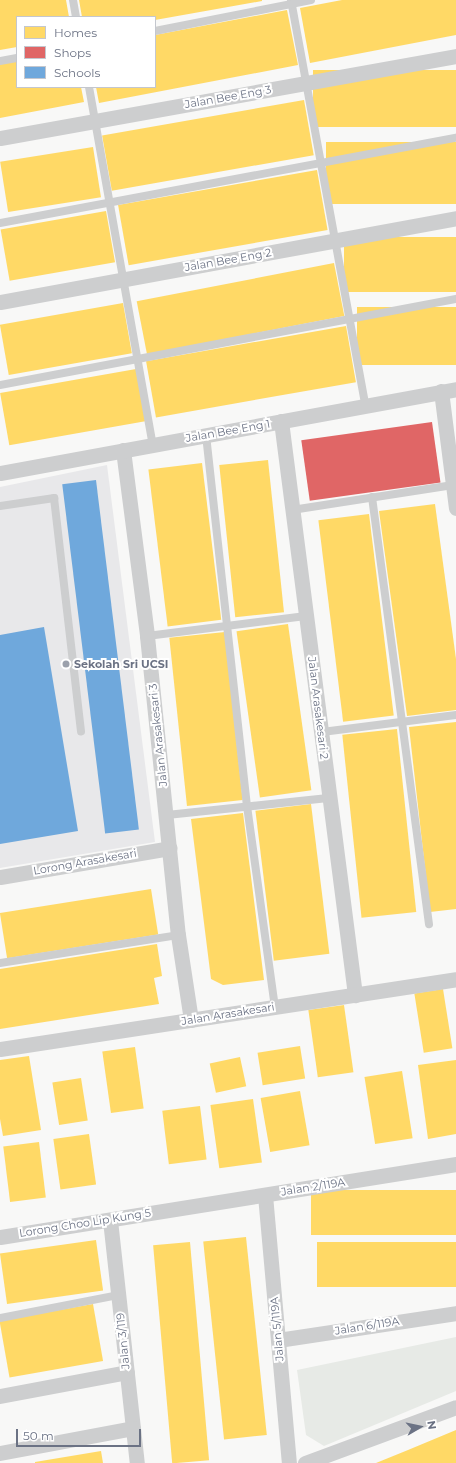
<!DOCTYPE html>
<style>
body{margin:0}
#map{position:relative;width:456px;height:1463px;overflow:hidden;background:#f8f8f7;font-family:Montserrat,sans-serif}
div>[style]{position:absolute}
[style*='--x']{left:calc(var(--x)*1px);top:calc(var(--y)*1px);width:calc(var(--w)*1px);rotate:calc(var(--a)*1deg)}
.built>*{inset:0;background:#e8e8ea}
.green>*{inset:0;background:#e7eae6}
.homes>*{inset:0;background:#ffd966;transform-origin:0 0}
.shops>*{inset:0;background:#e06666;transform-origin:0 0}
.schools>*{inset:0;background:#6fa8dc;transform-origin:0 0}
.service>*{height:8px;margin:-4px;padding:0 4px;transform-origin:4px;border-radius:4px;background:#cdcecf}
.minor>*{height:15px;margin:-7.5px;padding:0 7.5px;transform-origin:7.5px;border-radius:7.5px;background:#cdcecf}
.dots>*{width:11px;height:11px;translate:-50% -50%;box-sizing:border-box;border:2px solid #fff;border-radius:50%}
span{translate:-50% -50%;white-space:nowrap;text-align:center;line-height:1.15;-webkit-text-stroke:4px #fff;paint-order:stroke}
.street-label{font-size:11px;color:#6b7284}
.poi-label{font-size:11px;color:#6b7284;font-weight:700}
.left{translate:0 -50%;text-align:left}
.legend{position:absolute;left:16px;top:16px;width:140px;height:72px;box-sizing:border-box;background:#fff;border:1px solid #c4c7ce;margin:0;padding:5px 7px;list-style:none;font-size:12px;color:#6b7284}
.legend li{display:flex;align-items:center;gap:8px;height:20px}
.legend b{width:20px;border:1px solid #c4c7ce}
.north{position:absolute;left:400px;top:1407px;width:40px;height:40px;-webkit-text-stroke:3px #fff;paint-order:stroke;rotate:81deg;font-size:11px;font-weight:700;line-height:16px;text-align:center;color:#6b7284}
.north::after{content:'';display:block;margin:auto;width:14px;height:18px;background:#6b7284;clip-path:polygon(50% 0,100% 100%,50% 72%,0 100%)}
.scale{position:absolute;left:16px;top:1429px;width:125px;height:18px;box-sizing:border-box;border:2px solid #6b7284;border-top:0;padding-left:5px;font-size:12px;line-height:14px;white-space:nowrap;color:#6b7284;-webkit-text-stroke:3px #fff;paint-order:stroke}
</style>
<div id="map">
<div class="built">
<div style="clip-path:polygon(107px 465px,155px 842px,0 868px,0 487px)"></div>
</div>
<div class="green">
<div style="clip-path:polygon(456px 1337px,456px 1391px,324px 1446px,306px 1435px,297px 1370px)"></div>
</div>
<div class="homes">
<div style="clip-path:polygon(0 0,66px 0,69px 17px,17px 17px,17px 47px,0 50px)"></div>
<div style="clip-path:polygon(79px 0,262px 0,262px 1px,155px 20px,155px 17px,82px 17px)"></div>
<div style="clip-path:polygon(342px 0,456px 0,456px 35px,310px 63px,300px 8px)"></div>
<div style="clip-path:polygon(287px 10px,298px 65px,99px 103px,96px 87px,155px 87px,155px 35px)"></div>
<div style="clip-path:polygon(17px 61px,17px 87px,81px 87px,84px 102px,0 118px,0 64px)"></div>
<div style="left:456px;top:70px;width:57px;height:143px;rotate:90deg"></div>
<div style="left:304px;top:100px;width:56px;height:205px;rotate:80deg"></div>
<div style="left:456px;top:142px;width:62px;height:130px;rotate:90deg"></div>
<div style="left:93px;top:147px;width:51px;height:94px;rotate:81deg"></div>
<div style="left:317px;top:170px;width:61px;height:202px;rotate:80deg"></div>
<div style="left:106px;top:211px;width:52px;height:107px;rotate:80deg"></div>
<div style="left:456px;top:237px;width:55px;height:112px;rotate:90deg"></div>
<div style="left:334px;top:263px;width:54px;height:201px;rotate:79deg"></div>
<div style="left:123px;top:303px;width:51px;height:125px;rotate:80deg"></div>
<div style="left:456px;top:307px;width:58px;height:99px;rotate:90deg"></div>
<div style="left:346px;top:326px;width:57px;height:203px;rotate:80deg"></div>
<div style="left:136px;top:369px;width:53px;height:138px;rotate:80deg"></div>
<div style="left:268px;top:460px;width:153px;height:49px;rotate:84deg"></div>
<div style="left:202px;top:463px;width:158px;height:54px;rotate:83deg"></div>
<div style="clip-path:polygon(435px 504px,456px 659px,456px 710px,407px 716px,379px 511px)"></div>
<div style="left:369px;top:514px;width:203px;height:51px;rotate:83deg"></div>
<div style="left:288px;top:624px;width:168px;height:52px;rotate:82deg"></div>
<div style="left:225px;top:632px;width:169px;height:56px;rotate:84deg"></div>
<div style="clip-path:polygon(456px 722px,456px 909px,430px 912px,409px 727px)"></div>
<div style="left:397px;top:729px;width:184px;height:55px;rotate:84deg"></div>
<div style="left:311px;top:804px;width:151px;height:56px;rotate:83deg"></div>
<div style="clip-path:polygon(243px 813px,264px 980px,223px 985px,211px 979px,191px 819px)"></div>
<div style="left:151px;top:889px;width:46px;height:153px;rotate:81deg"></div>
<div style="clip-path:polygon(157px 944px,162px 976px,154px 978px,159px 1004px,0 1029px,0 969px)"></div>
<div style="left:443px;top:989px;width:60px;height:29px;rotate:81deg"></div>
<div style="left:344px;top:1005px;width:68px;height:36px;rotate:82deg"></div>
<div style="left:300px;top:1046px;width:33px;height:43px;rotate:81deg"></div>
<div style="left:135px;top:1047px;width:62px;height:33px;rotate:82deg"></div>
<div style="clip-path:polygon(29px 1056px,41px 1130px,3px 1136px,0 1119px,0 1060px)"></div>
<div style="left:240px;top:1057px;width:30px;height:31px;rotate:78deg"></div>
<div style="clip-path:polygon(456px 1060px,456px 1134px,428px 1139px,418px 1065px)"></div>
<div style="left:402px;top:1071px;width:68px;height:38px;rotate:81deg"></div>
<div style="left:81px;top:1078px;width:43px;height:29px;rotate:81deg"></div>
<div style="left:300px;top:1091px;width:55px;height:40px;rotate:80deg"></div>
<div style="left:253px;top:1099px;width:64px;height:43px;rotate:82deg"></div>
<div style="left:200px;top:1106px;width:54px;height:38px;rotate:83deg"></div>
<div style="left:89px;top:1134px;width:51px;height:36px;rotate:82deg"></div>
<div style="left:39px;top:1142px;width:56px;height:36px;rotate:83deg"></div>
<div style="left:456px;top:1190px;width:45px;height:145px;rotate:90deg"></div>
<div style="left:246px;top:1237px;width:199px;height:43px;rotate:84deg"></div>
<div style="left:96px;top:1240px;width:51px;height:97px;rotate:82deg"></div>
<div style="left:190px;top:1242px;width:219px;height:37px;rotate:85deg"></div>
<div style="left:456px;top:1242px;width:45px;height:139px;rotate:90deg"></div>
<div style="left:93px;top:1304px;width:58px;height:95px;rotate:80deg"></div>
<div style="clip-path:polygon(456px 1430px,456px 1463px,376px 1463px,408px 1450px)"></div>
<div style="clip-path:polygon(101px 1451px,103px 1463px,35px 1463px,35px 1462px)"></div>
</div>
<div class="shops">
<div style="left:432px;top:422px;width:61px;height:132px;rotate:82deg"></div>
</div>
<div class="schools">
<div style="left:96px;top:480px;width:352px;height:34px;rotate:83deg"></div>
<div style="clip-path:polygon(44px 627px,78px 831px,0 844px,0 635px)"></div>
</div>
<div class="service">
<div style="--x:73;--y:0;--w:17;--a:80"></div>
<div style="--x:291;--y:0;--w:412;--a:79.6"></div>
<div style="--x:155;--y:31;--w:159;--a:-11.2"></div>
<div style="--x:0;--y:61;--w:17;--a:-10"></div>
<div style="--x:89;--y:87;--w:364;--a:79.9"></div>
<div style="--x:0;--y:223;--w:464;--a:-10.6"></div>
<div style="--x:0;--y:385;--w:464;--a:-10.7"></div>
<div style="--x:206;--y:435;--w:373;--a:83.7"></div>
<div style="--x:247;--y:806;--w:203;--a:82.1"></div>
<div style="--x:372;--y:497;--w:431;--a:82.4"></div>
<div style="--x:0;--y:506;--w:55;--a:-8.4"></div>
<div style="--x:54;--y:498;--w:235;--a:83.4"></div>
<div style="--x:292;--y:510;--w:163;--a:-8.8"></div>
<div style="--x:147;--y:636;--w:160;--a:-7.2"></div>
<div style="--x:322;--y:732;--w:135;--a:-7.2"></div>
<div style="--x:167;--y:815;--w:162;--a:-6"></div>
<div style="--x:0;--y:963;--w:180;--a:-8.9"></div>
<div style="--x:0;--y:1318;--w:120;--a:-11"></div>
</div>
<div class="minor">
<div style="--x:0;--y:138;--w:463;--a:-10.2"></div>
<div style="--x:0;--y:302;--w:464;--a:-10.4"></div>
<div style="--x:441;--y:391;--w:118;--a:82.7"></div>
<div style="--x:281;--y:421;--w:579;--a:82.65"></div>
<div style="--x:123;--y:450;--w:188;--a:82.6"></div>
<div style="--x:147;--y:636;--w:301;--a:84.1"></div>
<div style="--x:178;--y:935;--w:86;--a:81.3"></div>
<div style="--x:0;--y:473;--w:464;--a:-10.4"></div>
<div style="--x:0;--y:877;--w:172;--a:-9.7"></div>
<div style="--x:0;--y:1049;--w:461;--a:-8.7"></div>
<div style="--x:265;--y:1195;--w:269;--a:84.9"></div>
<div style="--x:110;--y:1220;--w:244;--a:83.7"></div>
<div style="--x:0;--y:1237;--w:462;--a:-9.1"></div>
<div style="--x:278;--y:1340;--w:180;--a:-8.6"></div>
<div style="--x:0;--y:1396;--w:129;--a:-10.7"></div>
<div style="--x:0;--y:1453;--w:135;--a:-10.6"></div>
<div style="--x:305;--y:1463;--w:161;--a:-20.3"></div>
</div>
<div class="dots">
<div style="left:66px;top:664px;background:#9ca1ac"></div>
</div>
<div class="street-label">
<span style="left:228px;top:97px;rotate:-10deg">Jalan Bee Eng 3</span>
<span style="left:228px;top:260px;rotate:-10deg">Jalan Bee Eng 2</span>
<span style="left:228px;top:431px;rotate:-10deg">Jalan Bee Eng 1</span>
<span style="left:318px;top:708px;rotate:83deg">Jalan Arasakesari 2</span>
<span style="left:158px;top:735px;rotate:-96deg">Jalan Arasakesari 3</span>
<span style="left:85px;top:862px;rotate:-10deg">Lorong Arasakesari</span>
<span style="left:228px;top:1014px;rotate:-9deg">Jalan Arasakesari</span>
<span style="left:313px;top:1187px;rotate:-9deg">Jalan 2/119A</span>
<span style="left:85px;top:1223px;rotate:-9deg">Lorong Choo Lip Kung 5</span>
<span style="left:367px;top:1326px;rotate:-9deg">Jalan 6/119A</span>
<span style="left:277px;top:1329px;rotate:-95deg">Jalan 5/119A</span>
<span style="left:123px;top:1341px;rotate:-96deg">Jalan 3/119</span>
</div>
<div class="poi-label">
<span class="left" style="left:74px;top:664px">Sekolah Sri UCSI</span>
</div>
<ul class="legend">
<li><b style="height:11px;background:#ffd966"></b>Homes</li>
<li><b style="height:11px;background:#e06666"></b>Shops</li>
<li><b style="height:11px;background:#6fa8dc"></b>Schools</li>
</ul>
<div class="north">N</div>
<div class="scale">50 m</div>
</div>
